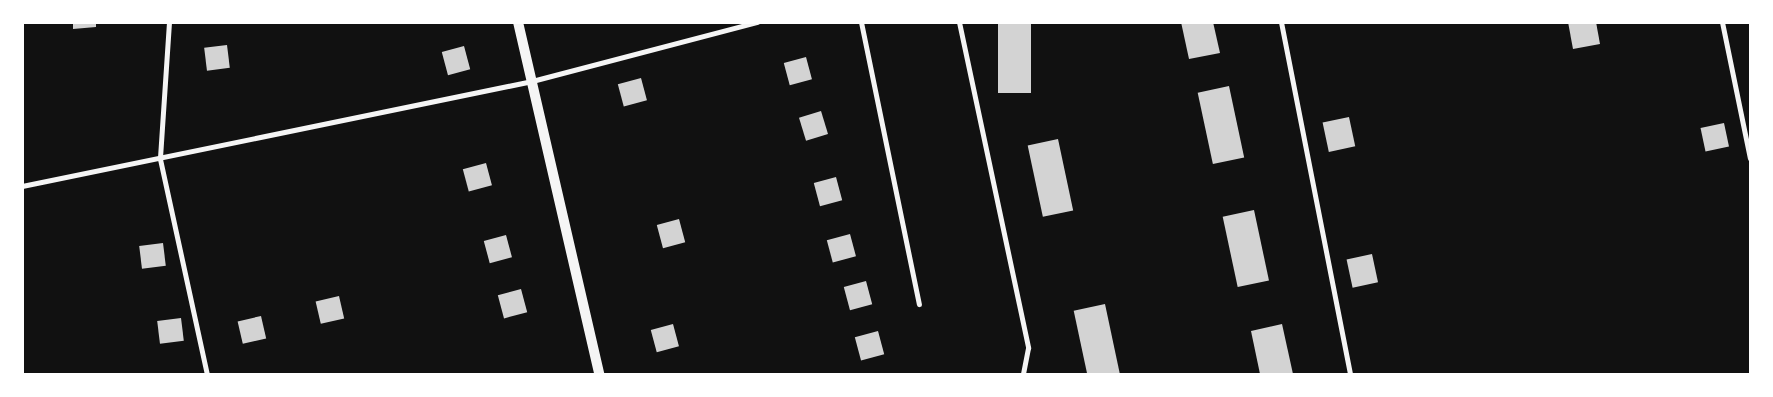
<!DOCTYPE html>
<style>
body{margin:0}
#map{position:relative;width:1773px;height:397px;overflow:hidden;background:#111;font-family:"Space Grotesk",sans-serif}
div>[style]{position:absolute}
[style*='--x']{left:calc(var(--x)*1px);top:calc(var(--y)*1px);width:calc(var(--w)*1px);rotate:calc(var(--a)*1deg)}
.building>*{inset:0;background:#d3d3d3;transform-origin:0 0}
.minor>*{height:5px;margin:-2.5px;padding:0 2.5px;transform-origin:2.5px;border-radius:2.5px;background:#f5f5f5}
.secondary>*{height:10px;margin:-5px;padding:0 5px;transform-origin:5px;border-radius:5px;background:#f5f5f5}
span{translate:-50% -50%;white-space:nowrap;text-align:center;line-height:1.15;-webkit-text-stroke:5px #fff;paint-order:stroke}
.frame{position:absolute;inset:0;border:24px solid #fff;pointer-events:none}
</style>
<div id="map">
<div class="building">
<div style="clip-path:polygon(73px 22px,96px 22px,96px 27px,73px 29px)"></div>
<div style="left:998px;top:22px;width:33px;height:71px"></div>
<div style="clip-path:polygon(1181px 22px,1213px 22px,1220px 53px,1189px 59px)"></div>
<div style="clip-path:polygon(1568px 22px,1596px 22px,1600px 44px,1573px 49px)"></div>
<div style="left:227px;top:45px;width:23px;height:23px;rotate:83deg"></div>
<div style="left:464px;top:46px;width:24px;height:23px;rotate:75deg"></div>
<div style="left:806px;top:57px;width:23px;height:23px;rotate:75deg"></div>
<div style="left:641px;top:78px;width:23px;height:24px;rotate:75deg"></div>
<div style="left:1229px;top:86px;width:73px;height:32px;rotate:78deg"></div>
<div style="left:821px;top:111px;width:24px;height:23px;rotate:73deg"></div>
<div style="left:1349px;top:117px;width:30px;height:27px;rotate:78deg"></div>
<div style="left:1724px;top:123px;width:24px;height:24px;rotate:78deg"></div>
<div style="left:1058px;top:139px;width:73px;height:31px;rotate:78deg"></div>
<div style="left:486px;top:163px;width:23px;height:24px;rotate:75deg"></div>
<div style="left:836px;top:177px;width:24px;height:23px;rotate:75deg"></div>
<div style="left:1254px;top:210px;width:72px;height:32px;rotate:78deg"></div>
<div style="left:679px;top:219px;width:24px;height:23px;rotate:75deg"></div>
<div style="left:850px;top:234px;width:23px;height:24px;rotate:75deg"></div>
<div style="left:506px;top:235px;width:23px;height:23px;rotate:75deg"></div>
<div style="left:163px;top:243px;width:23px;height:24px;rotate:83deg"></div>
<div style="left:1372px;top:254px;width:29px;height:26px;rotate:78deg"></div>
<div style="left:866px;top:281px;width:24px;height:23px;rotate:75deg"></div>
<div style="left:521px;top:289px;width:24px;height:24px;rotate:75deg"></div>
<div style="left:339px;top:296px;width:23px;height:24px;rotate:77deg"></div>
<div style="left:1105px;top:304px;width:72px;height:32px;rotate:78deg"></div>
<div style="left:261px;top:316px;width:23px;height:24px;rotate:77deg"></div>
<div style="left:181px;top:318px;width:23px;height:24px;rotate:83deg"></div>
<div style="left:673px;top:324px;width:23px;height:23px;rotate:75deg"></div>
<div style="clip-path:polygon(1282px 324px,1293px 374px,1260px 374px,1251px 331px)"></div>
<div style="left:878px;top:331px;width:24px;height:24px;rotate:75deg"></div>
</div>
<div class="minor">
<div style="--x:169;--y:22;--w:137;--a:93.8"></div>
<div style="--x:160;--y:159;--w:220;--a:77.7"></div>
<div style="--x:861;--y:22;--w:288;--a:78.4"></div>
<div style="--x:959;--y:22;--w:333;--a:78"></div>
<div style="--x:1028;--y:348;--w:26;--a:101"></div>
<div style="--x:1281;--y:22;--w:359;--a:78.9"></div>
<div style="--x:1722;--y:22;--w:139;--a:78.4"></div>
<div style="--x:22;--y:186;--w:521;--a:-11.63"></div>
<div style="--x:532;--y:81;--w:233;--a:-14.7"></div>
</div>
<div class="secondary">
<div style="--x:518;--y:22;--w:361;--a:77"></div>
</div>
<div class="frame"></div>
</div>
